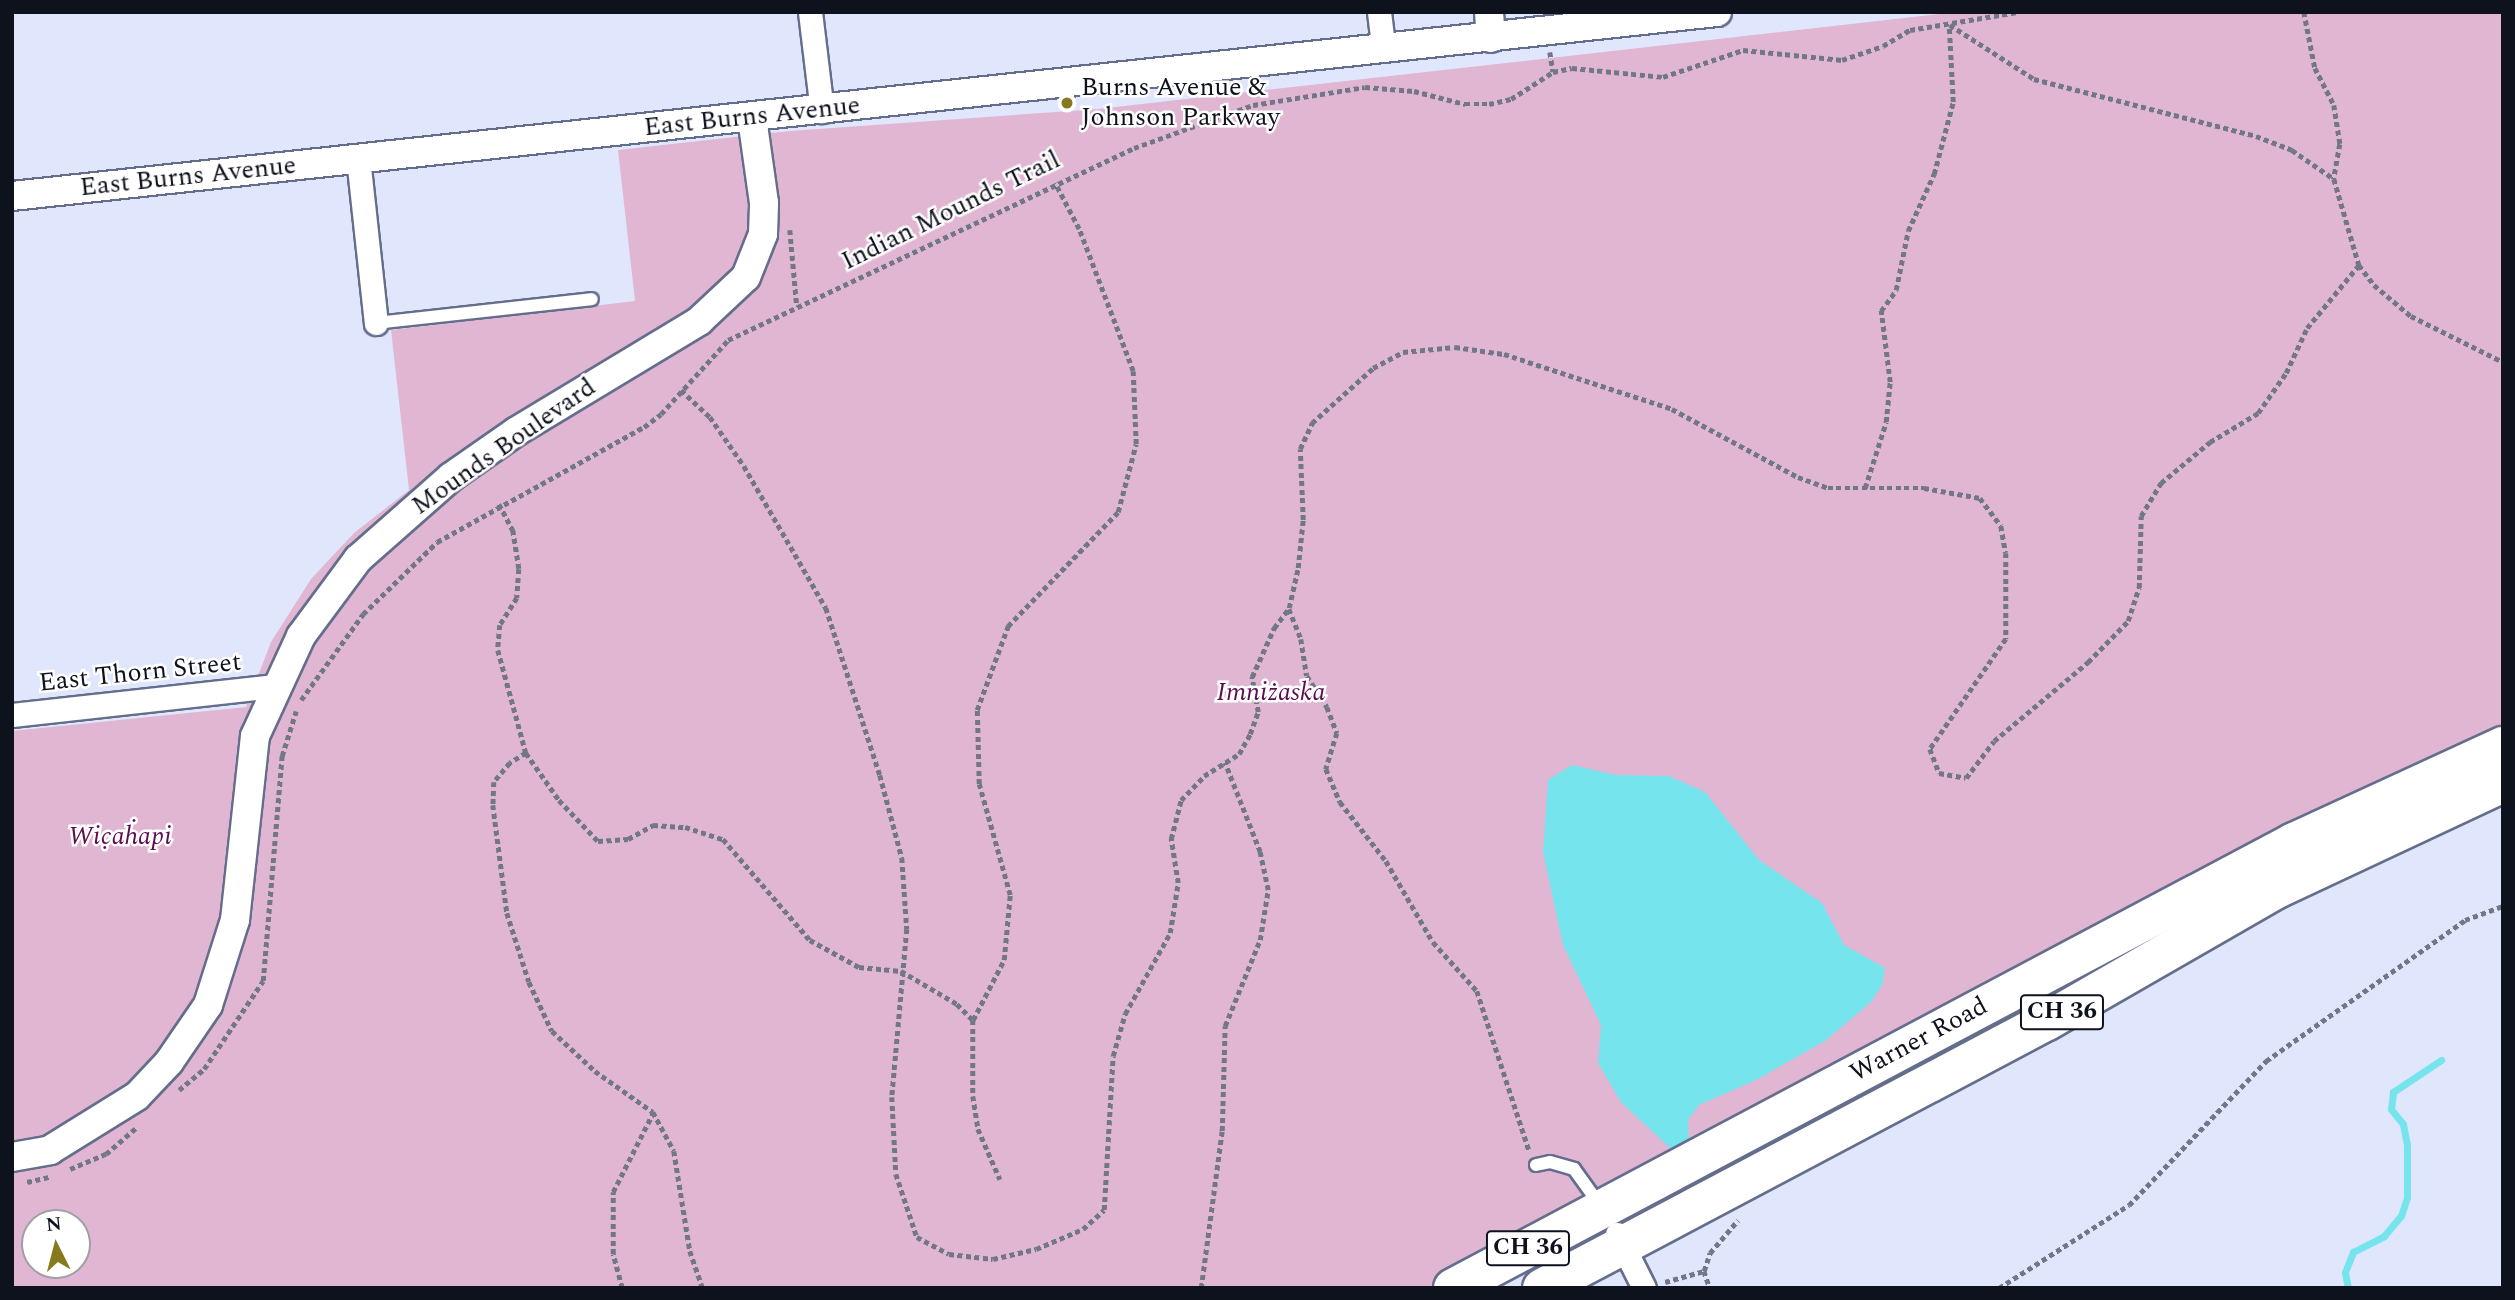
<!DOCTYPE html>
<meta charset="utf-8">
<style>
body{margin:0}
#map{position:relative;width:2515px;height:1300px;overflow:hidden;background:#e0e7fc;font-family:Spectral,serif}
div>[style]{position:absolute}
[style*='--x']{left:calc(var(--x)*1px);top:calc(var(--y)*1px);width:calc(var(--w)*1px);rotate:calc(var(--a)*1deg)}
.green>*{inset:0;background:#e1b6d3}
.water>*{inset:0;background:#76e4ed}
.stream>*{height:7px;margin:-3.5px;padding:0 3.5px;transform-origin:3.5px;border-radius:3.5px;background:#76e4ed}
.path>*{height:4.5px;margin-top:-2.25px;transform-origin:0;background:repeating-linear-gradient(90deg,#727787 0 5px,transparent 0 8.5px)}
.roads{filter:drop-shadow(2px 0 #646e8c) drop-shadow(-2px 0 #646e8c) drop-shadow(0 2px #646e8c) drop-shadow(0 -2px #646e8c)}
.service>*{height:12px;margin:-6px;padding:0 6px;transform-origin:6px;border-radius:6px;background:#fff}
.minor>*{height:23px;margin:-11.5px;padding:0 11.5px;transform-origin:11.5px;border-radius:11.5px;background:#fff}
.tertiary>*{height:28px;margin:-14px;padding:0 14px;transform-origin:14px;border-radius:14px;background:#fff}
.trunk>*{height:38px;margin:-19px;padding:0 19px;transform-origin:19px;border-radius:19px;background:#fff}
.dots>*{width:19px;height:19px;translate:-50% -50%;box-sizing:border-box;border:4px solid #fff;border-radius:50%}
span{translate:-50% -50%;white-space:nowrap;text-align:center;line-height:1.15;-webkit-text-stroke:5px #fff;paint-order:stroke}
.shield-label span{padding:2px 5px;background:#fff;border:2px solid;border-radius:5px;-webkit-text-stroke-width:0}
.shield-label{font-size:24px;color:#0e121d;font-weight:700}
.poi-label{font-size:26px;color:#0e121d}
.left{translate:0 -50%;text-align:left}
.street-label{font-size:26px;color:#0e121d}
.park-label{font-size:26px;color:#5e0e4e;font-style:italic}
.frame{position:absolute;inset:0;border:14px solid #0e121d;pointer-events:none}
.north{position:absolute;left:21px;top:1209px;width:70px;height:70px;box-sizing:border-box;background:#fff;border:2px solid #9fa0a5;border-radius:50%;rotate:354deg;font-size:19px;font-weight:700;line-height:28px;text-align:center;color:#0e121d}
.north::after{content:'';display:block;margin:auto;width:24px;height:32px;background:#87791e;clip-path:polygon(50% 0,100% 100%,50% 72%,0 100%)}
</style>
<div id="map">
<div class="green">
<div style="clip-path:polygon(evenodd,1957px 12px,2503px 12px,2503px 736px,2367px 791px,1429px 1288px,12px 1288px,12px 731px,246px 707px,271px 642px,311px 579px,354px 533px,409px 490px,391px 330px,635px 301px,618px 150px,790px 131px,1098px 109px,1957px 12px,35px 1223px,77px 1223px,77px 1265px,35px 1265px,35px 1223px)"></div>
</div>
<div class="water">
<div style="clip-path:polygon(1572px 765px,1616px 775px,1669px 776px,1705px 792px,1759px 860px,1822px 903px,1844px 945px,1885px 968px,1882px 985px,1871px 1002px,1825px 1041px,1756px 1080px,1699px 1105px,1688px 1120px,1689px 1140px,1672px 1150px,1621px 1102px,1598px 1063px,1601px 1025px,1563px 945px,1543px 852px,1548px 780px)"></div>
</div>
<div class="stream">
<div style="--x:2348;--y:1288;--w:16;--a:-101"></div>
<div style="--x:2345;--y:1272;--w:22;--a:-68"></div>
<div style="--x:2353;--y:1252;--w:35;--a:-27"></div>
<div style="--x:2384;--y:1236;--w:26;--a:-50"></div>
<div style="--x:2401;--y:1216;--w:20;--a:-72"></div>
<div style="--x:2407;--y:1197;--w:52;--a:-90"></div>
<div style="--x:2407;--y:1145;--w:21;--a:-101"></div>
<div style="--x:2403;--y:1124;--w:19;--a:-129"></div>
<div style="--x:2391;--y:1109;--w:17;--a:-83"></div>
<div style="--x:2393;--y:1092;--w:58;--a:-33.7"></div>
</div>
<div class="path">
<div style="--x:2304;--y:12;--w:57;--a:78.9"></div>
<div style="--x:2315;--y:68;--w:42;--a:62.8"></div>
<div style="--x:2334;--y:105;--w:39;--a:81"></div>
<div style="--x:2340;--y:144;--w:36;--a:100"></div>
<div style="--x:2334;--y:179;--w:90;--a:73.8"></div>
<div style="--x:2359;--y:265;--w:25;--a:53"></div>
<div style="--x:2374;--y:285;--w:48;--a:40"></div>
<div style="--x:2411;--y:316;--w:103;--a:26.6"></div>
<div style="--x:1950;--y:25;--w:100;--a:32.7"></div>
<div style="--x:2034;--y:79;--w:229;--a:14.4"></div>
<div style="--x:2256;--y:136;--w:39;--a:21"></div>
<div style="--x:2292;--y:150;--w:51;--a:34.6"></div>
<div style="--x:1550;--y:52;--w:20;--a:81"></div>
<div style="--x:790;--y:230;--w:77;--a:84.8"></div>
<div style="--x:681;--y:390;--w:40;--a:43"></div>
<div style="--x:710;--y:417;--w:60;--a:55.2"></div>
<div style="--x:744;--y:466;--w:164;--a:60"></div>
<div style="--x:826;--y:608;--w:176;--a:72.1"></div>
<div style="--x:880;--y:775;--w:86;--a:75.2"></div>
<div style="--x:902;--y:858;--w:71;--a:86"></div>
<div style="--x:907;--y:929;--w:169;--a:95.1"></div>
<div style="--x:892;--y:1097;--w:77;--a:87"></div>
<div style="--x:896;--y:1174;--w:66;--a:71.6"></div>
<div style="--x:917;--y:1237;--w:36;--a:28"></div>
<div style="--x:949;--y:1254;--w:44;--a:6.5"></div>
<div style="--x:993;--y:1259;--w:44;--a:-13.1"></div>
<div style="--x:1036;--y:1249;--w:51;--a:-23.1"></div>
<div style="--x:1083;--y:1229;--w:28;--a:-42"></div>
<div style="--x:1104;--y:1210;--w:154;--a:-86.7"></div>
<div style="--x:1113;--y:1056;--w:44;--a:-74.1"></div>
<div style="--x:1125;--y:1014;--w:93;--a:-60.9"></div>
<div style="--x:1170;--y:933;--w:51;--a:-80.9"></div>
<div style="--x:1178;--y:883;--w:45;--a:-99"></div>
<div style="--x:1171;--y:839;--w:40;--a:-75.6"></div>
<div style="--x:1181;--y:800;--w:33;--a:-46"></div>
<div style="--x:1204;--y:776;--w:41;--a:-32.2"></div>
<div style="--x:1239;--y:754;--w:23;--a:-61"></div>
<div style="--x:1250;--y:734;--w:23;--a:-70"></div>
<div style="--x:1258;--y:712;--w:36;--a:-100"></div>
<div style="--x:1252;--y:677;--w:54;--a:-65.8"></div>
<div style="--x:1274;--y:628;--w:25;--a:-53"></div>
<div style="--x:1289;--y:608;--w:41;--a:-77.3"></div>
<div style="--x:1298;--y:568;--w:48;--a:-84.1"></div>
<div style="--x:1303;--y:520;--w:71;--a:-92.4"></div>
<div style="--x:1300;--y:449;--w:29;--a:-65"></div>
<div style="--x:1312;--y:423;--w:82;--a:-42"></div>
<div style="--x:1373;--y:368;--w:34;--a:-28"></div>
<div style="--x:1403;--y:352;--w:52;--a:-5.5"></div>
<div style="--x:1455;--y:347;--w:49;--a:8.1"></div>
<div style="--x:1504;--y:354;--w:177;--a:18.1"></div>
<div style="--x:1672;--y:409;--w:143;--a:28.4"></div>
<div style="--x:1798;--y:477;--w:32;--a:20"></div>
<div style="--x:1828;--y:488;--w:96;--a:0"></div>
<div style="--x:1924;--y:488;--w:57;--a:10.1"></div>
<div style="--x:1980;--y:498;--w:35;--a:53"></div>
<div style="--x:2001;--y:526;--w:27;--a:80"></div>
<div style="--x:2006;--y:553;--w:86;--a:90"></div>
<div style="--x:2006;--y:639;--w:134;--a:124.6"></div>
<div style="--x:1930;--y:749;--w:26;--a:69"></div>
<div style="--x:1939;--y:773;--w:27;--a:10"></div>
<div style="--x:1966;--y:778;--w:46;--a:-52.9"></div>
<div style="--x:1994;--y:741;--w:123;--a:-40"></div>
<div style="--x:2088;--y:662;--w:57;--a:-45.7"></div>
<div style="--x:2128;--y:621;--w:35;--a:-72"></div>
<div style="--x:2139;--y:588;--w:72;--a:-88.4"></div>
<div style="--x:2141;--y:516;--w:39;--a:-59"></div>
<div style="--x:2161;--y:483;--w:64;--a:-39.9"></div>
<div style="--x:2210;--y:442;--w:56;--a:-31.1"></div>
<div style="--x:2258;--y:413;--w:49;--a:-55"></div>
<div style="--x:2286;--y:373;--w:50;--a:-65"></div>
<div style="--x:2307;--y:328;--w:82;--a:-50.5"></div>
<div style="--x:1865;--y:488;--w:69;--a:-72.3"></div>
<div style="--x:1886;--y:422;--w:40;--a:-84.3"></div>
<div style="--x:1890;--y:382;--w:72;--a:-97.2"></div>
<div style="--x:1881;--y:311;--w:26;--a:-54"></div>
<div style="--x:1896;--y:290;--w:60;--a:-78.5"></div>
<div style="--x:1908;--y:231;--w:63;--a:-65.5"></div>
<div style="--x:1934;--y:174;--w:74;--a:-75.2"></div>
<div style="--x:1953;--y:102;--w:77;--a:-93"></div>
<div style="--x:499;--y:504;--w:30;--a:62"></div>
<div style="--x:513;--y:530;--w:39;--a:81"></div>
<div style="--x:519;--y:569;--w:29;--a:94"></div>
<div style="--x:517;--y:598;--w:32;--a:122"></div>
<div style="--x:500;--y:625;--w:25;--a:95"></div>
<div style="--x:498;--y:650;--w:107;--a:74.8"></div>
<div style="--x:526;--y:753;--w:57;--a:54.9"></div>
<div style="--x:559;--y:800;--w:57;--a:46.4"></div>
<div style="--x:598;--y:841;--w:30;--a:-4"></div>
<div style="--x:628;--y:839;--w:29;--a:-29"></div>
<div style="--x:653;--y:825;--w:32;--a:4"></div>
<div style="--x:685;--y:827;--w:40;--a:18"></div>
<div style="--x:723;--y:839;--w:133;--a:49.3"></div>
<div style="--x:810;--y:940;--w:56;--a:28.9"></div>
<div style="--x:859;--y:967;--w:42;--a:5.4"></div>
<div style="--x:901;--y:971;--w:65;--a:30.5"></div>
<div style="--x:957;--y:1004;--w:23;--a:45"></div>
<div style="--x:973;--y:1020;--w:76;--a:90"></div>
<div style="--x:973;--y:1096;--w:33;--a:81"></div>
<div style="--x:978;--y:1129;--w:55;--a:66.3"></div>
<div style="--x:1289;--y:609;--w:32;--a:68"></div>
<div style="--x:1301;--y:639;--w:37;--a:81"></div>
<div style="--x:1307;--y:676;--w:37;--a:57"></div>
<div style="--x:1327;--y:707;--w:28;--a:69"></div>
<div style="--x:1337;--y:733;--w:38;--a:107"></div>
<div style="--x:1326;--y:769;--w:36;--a:67"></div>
<div style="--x:1340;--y:802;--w:75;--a:52.1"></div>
<div style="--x:1386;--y:861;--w:94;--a:59.9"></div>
<div style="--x:1433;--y:942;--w:66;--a:48.1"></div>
<div style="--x:1477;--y:991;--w:167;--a:71.9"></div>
<div style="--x:301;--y:700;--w:106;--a:-54.2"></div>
<div style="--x:363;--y:614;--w:103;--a:-44.2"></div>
<div style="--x:437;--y:542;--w:237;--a:-29.1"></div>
<div style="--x:644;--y:427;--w:21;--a:-37"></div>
<div style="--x:661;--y:414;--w:100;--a:-47.8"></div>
<div style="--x:728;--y:340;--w:449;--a:-25.3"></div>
<div style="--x:1134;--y:148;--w:127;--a:-19.9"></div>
<div style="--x:1253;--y:105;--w:113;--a:-9.1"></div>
<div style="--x:1365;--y:87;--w:49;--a:4.7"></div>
<div style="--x:1414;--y:91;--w:53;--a:14.3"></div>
<div style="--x:1465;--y:104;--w:24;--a:0"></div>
<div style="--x:1489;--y:104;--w:23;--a:-13"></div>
<div style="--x:1511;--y:99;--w:50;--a:-32.7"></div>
<div style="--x:1553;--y:72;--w:19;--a:-12"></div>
<div style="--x:1572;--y:68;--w:91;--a:5.6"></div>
<div style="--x:1663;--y:77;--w:84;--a:-18.6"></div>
<div style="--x:1743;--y:50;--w:100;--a:5.8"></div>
<div style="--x:1842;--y:60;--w:43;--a:-18.9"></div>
<div style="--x:1883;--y:46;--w:31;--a:-31"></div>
<div style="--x:1910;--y:30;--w:109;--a:-9.5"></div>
<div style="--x:526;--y:753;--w:19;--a:148"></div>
<div style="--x:510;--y:763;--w:25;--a:130"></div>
<div style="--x:494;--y:782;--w:23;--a:92"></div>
<div style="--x:493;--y:805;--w:109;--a:82.6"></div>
<div style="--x:507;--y:913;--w:72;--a:72.3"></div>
<div style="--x:529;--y:982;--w:54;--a:64.9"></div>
<div style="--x:552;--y:1031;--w:59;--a:42.9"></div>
<div style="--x:595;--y:1071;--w:71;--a:35.3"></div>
<div style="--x:653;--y:1112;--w:44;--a:61.7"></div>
<div style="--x:674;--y:1151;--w:101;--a:80.9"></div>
<div style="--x:690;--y:1251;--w:39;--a:71"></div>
<div style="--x:973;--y:1020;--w:68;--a:-62.7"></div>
<div style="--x:1004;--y:960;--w:65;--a:-84.7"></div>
<div style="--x:1010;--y:895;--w:115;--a:-105.6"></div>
<div style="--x:979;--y:784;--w:74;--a:-91.5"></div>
<div style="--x:977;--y:710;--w:90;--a:-69.7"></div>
<div style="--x:1008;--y:626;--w:158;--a:-46"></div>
<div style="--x:1118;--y:512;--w:70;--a:-75.2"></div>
<div style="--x:1136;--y:444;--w:73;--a:-92.4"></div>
<div style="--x:1133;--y:371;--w:152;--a:-110.8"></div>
<div style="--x:1079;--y:229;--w:52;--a:-117.6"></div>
<div style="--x:179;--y:1090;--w:33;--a:-40"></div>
<div style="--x:204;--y:1069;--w:106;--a:-56.2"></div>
<div style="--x:263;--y:981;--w:226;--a:-85.2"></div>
<div style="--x:282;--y:756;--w:47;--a:-72.7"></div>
<div style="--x:70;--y:1169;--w:39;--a:-23"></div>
<div style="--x:106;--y:1154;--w:40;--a:-41"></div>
<div style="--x:27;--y:1182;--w:23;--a:-13"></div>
<div style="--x:1704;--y:1271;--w:19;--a:-72"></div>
<div style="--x:1710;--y:1253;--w:43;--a:-49.7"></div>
<div style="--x:1704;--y:1271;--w:18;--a:71"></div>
<div style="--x:1665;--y:1282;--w:41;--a:-15.8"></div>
<div style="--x:622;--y:1288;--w:35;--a:-105"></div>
<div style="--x:613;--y:1254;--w:62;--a:-90"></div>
<div style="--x:613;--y:1192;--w:89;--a:-63.1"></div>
<div style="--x:1201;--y:1288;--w:158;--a:-82.4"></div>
<div style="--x:1222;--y:1131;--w:105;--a:-88.4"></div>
<div style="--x:1225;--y:1026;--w:93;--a:-67.9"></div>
<div style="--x:1260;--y:940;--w:51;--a:-80.9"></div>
<div style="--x:1268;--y:890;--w:39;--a:-102"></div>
<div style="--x:1260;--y:852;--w:96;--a:-111.5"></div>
<div style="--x:1999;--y:1288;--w:154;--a:-32.6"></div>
<div style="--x:2129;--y:1205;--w:199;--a:-46.4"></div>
<div style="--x:2266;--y:1061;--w:244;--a:-35.3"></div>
<div style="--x:2465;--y:920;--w:40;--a:-20.2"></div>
</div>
<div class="roads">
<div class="service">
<div style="--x:376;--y:323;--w:217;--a:-6.3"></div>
<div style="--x:1536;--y:1165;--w:14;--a:-12"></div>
<div style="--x:1550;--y:1162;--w:25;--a:16"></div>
<div style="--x:1574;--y:1169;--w:44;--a:54.2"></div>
</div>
<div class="minor">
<div style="--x:810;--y:12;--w:100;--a:83.1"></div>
<div style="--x:1379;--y:12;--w:35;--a:83"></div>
<div style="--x:358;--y:158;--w:166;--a:83.8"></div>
<div style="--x:12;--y:715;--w:265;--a:-6.3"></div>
<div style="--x:1617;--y:1234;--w:60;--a:63.4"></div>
</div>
<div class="tertiary">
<div style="--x:1489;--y:12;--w:26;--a:86"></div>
<div style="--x:12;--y:196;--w:1715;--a:-6.16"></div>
<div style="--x:12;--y:1157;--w:39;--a:-10"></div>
<div style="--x:50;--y:1150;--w:102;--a:-31.8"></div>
<div style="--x:137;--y:1096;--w:47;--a:-46.7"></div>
<div style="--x:169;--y:1062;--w:69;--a:-55.6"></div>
<div style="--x:208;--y:1005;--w:89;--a:-72.4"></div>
<div style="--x:235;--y:920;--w:185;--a:-83.8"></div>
<div style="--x:255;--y:736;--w:110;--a:-65.3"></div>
<div style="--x:301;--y:636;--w:96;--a:-53.5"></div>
<div style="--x:358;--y:559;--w:124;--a:-41.4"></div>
<div style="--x:451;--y:477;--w:80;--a:-34.9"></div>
<div style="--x:517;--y:431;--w:213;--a:-31.1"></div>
<div style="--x:699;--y:321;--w:64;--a:-43.1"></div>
<div style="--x:746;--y:277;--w:46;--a:-68.4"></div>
<div style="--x:763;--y:234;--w:31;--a:-88"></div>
<div style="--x:764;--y:203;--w:86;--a:-98"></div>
</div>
<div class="trunk">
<div style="--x:1453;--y:1288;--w:952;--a:-27.94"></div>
<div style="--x:2294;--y:842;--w:230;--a:-24.7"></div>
<div style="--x:1542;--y:1288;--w:571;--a:-27.87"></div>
<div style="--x:2047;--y:1021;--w:265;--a:-29.9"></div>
<div style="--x:2277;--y:889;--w:250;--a:-25.1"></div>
</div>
</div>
<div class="dots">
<div style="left:1067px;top:103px;background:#87791e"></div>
</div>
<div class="shield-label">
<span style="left:2062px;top:1012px">CH 36</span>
<span style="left:1528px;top:1248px">CH 36</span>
</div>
<div class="poi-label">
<span class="left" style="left:1081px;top:103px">Burns Avenue &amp;<br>Johnson Parkway</span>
</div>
<div class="street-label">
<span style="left:752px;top:117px;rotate:-6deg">East Burns Avenue</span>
<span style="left:188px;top:177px;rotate:-6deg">East Burns Avenue</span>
<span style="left:951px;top:211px;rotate:-26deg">Indian Mounds Trail</span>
<span style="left:504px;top:447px;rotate:-35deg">Mounds Boulevard</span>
<span style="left:140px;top:673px;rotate:-6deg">East Thorn Street</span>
<span style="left:1919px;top:1040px;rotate:-28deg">Warner Road</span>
</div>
<div class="park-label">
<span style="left:1271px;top:693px">Imniżaska</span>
<span style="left:120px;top:837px">Wic̣aḣapi</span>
</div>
<div class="frame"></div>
<div class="north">N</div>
</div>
